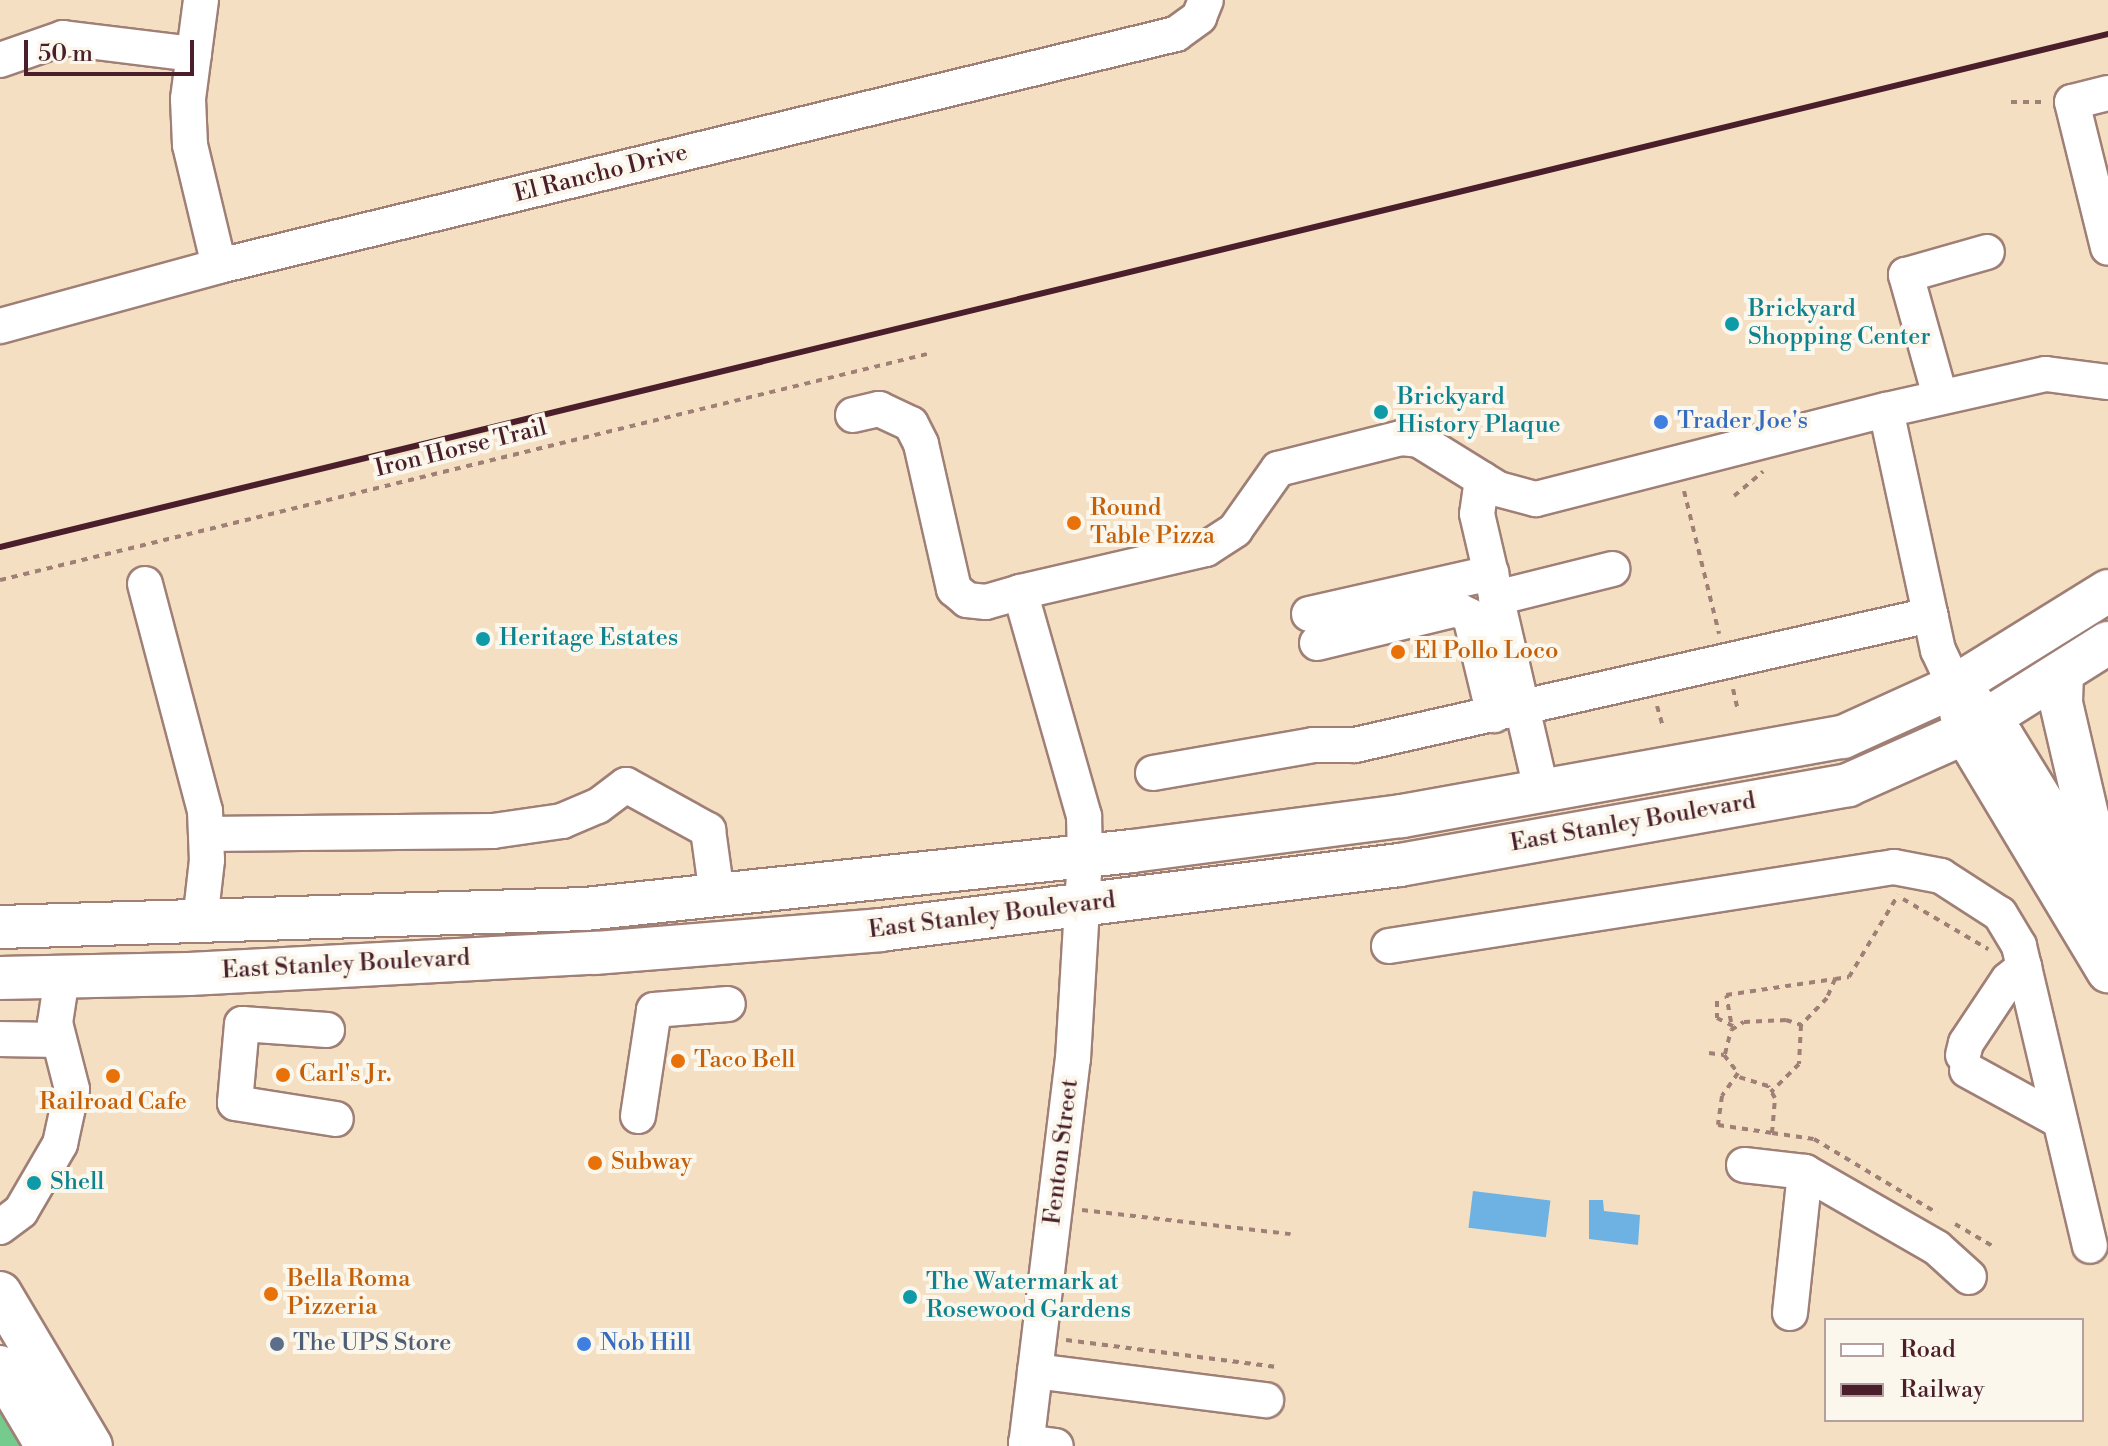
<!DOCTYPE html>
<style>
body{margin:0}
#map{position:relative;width:2108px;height:1446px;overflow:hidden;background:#f4dfc2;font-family:"Libre Bodoni",serif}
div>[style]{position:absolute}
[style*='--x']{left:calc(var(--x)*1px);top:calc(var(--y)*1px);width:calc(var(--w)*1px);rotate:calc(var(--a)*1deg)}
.green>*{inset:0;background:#75ca8e}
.water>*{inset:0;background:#6eb2e4;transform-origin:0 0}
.path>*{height:4px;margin-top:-2px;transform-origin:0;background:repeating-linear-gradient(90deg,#9f7f76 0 6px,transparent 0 12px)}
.roads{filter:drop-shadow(2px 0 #9f7f76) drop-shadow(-2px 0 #9f7f76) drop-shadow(0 2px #9f7f76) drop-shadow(0 -2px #9f7f76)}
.minor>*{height:34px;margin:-17px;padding:0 17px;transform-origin:17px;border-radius:17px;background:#fff}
.major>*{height:42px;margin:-21px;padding:0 21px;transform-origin:21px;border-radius:21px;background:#fff}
.rail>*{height:6px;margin:-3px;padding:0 3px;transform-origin:3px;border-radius:3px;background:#4a1f2b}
.dots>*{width:22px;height:22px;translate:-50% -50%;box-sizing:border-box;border:4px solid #fbf7ec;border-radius:50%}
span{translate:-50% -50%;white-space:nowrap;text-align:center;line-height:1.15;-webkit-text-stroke:8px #fbf7ec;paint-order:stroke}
.street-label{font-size:24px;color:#4a1f2b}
.culture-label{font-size:24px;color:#0d838f}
.left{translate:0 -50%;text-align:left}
.shop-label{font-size:24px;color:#366cbe}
.food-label{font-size:24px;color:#c56008}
.service-label{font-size:24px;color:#4e5e75}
.legend{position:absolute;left:1824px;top:1318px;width:260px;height:104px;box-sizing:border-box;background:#fbf7ec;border:2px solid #b4a19f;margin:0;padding:10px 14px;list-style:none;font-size:24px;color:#4a1f2b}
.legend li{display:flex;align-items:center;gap:16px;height:40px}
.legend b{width:40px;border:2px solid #b4a19f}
.scale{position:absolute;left:24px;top:40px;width:170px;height:36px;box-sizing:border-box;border:4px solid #4a1f2b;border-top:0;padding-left:10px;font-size:24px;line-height:28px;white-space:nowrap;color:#4a1f2b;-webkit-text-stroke:6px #fbf7ec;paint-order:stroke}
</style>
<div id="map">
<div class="green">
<div style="clip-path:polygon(0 1406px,24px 1446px,0 1446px)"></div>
</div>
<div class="water">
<div style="left:1473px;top:1191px;width:78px;height:37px;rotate:7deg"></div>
<div style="clip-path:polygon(1589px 1200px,1603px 1200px,1604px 1211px,1640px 1215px,1638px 1245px,1589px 1239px)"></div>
</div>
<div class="path">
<div style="--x:2011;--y:102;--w:35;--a:0"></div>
<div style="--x:1684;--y:491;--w:147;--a:76.2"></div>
<div style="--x:1734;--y:496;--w:38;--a:-40"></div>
<div style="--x:0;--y:580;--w:958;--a:-13.7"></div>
<div style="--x:1733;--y:689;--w:22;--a:77"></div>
<div style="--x:1657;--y:706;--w:19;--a:74"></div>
<div style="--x:1903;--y:899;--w:99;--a:30.5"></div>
<div style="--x:1835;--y:979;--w:14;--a:-8"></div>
<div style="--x:1849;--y:977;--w:96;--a:-59.1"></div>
<div style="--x:1717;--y:1001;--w:17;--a:90"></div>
<div style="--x:1717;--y:1018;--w:20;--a:27"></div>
<div style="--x:1731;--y:1022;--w:27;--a:-100"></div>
<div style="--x:1726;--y:995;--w:110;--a:-8.4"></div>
<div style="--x:1835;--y:979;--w:21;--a:113"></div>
<div style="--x:1827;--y:998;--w:37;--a:134"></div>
<div style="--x:1709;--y:1053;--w:15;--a:8"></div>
<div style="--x:1724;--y:1055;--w:23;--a:52"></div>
<div style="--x:1738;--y:1073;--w:28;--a:125"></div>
<div style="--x:1722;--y:1096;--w:29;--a:98"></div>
<div style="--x:1718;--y:1125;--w:55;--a:8.4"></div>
<div style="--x:1772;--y:1133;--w:35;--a:-85"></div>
<div style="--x:1775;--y:1098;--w:14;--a:-120"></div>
<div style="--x:1768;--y:1086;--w:31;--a:-163"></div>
<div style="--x:1725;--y:1054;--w:25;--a:-76"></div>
<div style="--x:1731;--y:1030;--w:15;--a:-32"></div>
<div style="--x:1744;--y:1022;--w:42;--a:-2.7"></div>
<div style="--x:1786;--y:1020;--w:16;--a:18"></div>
<div style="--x:1801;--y:1025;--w:39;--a:93"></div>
<div style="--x:1799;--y:1064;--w:40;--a:135"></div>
<div style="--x:1772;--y:1133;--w:42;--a:8.1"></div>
<div style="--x:1814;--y:1139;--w:144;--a:31"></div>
<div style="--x:1082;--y:1210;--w:210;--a:6.6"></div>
<div style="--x:1955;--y:1224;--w:45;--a:30.5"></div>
<div style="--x:1066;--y:1340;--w:214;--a:7.3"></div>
</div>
<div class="roads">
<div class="minor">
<div style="--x:201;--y:0;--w:100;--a:97.5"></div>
<div style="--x:188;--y:99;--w:46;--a:87.5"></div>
<div style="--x:190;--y:145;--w:124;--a:76.5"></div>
<div style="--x:0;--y:60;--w:67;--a:-19.2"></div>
<div style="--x:63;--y:38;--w:132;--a:7"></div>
<div style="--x:2108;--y:93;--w:37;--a:166"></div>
<div style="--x:2072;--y:102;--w:150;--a:76.1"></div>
<div style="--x:0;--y:326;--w:227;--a:-15.3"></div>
<div style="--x:219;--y:266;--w:985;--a:-13.63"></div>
<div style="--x:1176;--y:34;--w:29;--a:-36"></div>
<div style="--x:1199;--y:17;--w:18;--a:-68"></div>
<div style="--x:1940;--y:396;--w:126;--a:-105.7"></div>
<div style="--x:1906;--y:275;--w:84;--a:-15.9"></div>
<div style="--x:1886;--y:410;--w:164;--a:-12.7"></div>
<div style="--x:2046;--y:374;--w:63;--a:7.4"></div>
<div style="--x:853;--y:415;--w:27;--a:-13"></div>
<div style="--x:879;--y:409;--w:35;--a:25"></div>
<div style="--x:911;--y:424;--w:22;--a:63"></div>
<div style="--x:921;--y:444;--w:149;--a:77.2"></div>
<div style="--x:954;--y:589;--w:17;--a:40"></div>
<div style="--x:967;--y:600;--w:19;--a:6"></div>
<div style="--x:986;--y:602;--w:35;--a:-16"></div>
<div style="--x:1482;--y:479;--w:35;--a:98"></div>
<div style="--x:1477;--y:514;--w:283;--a:76.9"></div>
<div style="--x:145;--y:584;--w:235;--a:75.2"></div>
<div style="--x:205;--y:811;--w:49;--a:87.7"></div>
<div style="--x:207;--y:860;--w:61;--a:96.5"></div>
<div style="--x:1496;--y:598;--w:120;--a:-14"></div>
<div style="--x:1309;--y:614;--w:187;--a:-12.7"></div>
<div style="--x:1317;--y:643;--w:143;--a:-13.7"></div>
<div style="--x:1456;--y:609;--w:16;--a:27"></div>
<div style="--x:1470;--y:616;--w:102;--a:76.4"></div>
<div style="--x:1153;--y:773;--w:162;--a:-9.9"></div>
<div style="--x:1313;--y:745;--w:42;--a:0"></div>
<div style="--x:1355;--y:745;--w:590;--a:-12.74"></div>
<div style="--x:206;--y:834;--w:287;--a:-0.6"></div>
<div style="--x:493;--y:831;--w:70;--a:-8.2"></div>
<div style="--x:562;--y:821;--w:39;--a:-23"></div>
<div style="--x:598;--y:806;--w:35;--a:-37"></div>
<div style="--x:626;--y:785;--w:94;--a:28.8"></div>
<div style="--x:708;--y:830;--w:66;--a:82.1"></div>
<div style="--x:1389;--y:946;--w:511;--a:-8.89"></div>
<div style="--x:1894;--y:867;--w:48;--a:10.8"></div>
<div style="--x:1941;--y:876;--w:70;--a:32.8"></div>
<div style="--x:2000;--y:914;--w:37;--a:59"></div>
<div style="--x:2019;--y:946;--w:308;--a:76.7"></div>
<div style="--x:327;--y:1030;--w:85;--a:-176"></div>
<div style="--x:242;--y:1024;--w:79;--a:95.1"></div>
<div style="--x:235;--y:1103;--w:102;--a:9"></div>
<div style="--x:0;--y:1039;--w:58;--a:1"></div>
<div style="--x:1963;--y:1055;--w:12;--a:-76"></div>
<div style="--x:1966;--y:1043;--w:76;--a:-56.3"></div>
<div style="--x:2008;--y:980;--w:21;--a:-39"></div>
<div style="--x:1967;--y:1070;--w:106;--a:28.7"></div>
<div style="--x:638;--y:1116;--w:107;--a:-81.4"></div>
<div style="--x:654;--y:1010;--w:74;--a:-4.6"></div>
<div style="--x:1744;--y:1165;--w:61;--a:6.5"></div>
<div style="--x:1805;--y:1172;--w:152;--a:29.9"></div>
<div style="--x:1937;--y:1248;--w:43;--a:42.2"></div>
<div style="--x:0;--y:1227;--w:26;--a:-37"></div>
<div style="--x:21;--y:1211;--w:78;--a:-59.8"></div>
<div style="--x:60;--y:1144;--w:56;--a:-77.7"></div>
<div style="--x:72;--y:1089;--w:68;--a:-104.4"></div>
<div style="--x:55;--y:1023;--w:47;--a:-81.3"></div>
<div style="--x:1790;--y:1313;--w:142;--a:-83.9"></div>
<div style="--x:1035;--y:1371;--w:233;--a:7.2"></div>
<div style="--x:1026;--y:1442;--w:30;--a:8"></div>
<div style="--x:1026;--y:1446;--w:390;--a:-83.1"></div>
<div style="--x:1073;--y:1059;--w:203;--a:-86.6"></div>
<div style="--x:1085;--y:856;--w:40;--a:-91.4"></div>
<div style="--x:1084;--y:816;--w:233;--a:-105.9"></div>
<div style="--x:1020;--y:592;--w:191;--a:-13"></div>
<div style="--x:1206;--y:549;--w:35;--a:-33"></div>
<div style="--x:1235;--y:530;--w:75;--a:-54.8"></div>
<div style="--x:1278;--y:469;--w:127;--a:-14.1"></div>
<div style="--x:1401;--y:438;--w:18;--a:6"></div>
<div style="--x:1419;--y:440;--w:93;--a:31.8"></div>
<div style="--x:1498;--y:489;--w:39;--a:15"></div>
<div style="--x:1536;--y:499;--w:361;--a:-14.3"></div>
<div style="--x:1886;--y:410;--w:246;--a:77.8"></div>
<div style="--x:1938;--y:650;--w:40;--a:65"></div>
</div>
<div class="major">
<div style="--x:2062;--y:673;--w:30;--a:92"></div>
<div style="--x:2061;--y:703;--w:119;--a:76.9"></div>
<div style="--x:2088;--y:819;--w:49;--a:86.5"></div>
<div style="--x:1973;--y:704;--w:45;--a:48.6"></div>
<div style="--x:2003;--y:738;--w:201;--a:58.4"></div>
<div style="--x:1960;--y:707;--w:26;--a:79"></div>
<div style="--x:1965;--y:733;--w:278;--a:59"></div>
<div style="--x:0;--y:927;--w:585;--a:-1.76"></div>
<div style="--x:585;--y:909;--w:550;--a:-6.05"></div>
<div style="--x:1132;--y:851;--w:272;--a:-7.4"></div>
<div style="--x:1402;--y:816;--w:448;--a:-10.2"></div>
<div style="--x:1843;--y:737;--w:123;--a:-24.5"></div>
<div style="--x:1955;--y:686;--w:180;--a:-31.8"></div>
<div style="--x:0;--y:978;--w:189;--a:-1.2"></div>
<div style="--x:189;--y:974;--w:408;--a:-3"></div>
<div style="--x:596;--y:953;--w:285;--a:-4.6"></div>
<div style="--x:880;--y:930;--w:524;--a:-7.13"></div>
<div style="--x:1400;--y:865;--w:455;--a:-10.1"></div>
<div style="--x:1848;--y:785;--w:128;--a:-24"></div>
<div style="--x:1965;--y:733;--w:169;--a:-32.2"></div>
<div style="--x:0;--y:1293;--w:178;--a:59.3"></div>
<div style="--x:0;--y:1367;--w:92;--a:59.3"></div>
</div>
</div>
<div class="rail">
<div style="--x:0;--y:547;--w:2170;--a:-13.68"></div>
</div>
<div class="dots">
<div style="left:1732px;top:324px;background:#0f9aa8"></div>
<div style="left:1381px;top:412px;background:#0f9aa8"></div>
<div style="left:1661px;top:422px;background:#3f7fe0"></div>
<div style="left:1074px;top:523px;background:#e8710a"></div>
<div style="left:483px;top:639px;background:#0f9aa8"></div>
<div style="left:1398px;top:652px;background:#e8710a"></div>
<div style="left:678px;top:1061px;background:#e8710a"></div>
<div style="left:283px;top:1075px;background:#e8710a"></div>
<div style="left:113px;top:1076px;background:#e8710a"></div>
<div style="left:595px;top:1163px;background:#e8710a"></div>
<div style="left:34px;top:1183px;background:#0f9aa8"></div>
<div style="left:271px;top:1294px;background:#e8710a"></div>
<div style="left:910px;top:1297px;background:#0f9aa8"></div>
<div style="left:277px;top:1344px;background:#5c6f8a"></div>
<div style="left:584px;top:1344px;background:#3f7fe0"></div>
</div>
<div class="street-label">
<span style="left:601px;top:174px;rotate:-14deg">El Rancho Drive</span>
<span style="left:461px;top:449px;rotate:-14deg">Iron Horse Trail</span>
<span style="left:1633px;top:823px;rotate:-10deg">East Stanley Boulevard</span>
<span style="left:992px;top:916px;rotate:-7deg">East Stanley Boulevard</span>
<span style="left:346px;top:965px;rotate:-3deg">East Stanley Boulevard</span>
<span style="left:1062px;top:1152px;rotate:-83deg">Fenton Street</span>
</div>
<div class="culture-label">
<span class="left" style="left:1748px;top:324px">Brickyard<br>Shopping Center</span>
<span class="left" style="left:1397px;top:412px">Brickyard<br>History Plaque</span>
<span class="left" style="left:499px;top:639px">Heritage Estates</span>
<span class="left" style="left:50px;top:1183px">Shell</span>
<span class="left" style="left:926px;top:1297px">The Watermark at<br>Rosewood Gardens</span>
</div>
<div class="shop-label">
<span class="left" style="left:1677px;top:422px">Trader Joe's</span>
<span class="left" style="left:600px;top:1344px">Nob Hill</span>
</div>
<div class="food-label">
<span class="left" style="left:1090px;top:523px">Round<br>Table Pizza</span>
<span class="left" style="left:1414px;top:652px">El Pollo Loco</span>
<span class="left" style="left:694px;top:1061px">Taco Bell</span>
<span class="left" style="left:299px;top:1075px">Carl's Jr.</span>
<span style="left:113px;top:1103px">Railroad Cafe</span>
<span class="left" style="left:611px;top:1163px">Subway</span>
<span class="left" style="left:287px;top:1294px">Bella Roma<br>Pizzeria</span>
</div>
<div class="service-label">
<span class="left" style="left:293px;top:1344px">The UPS Store</span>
</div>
<ul class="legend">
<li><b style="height:10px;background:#fff"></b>Road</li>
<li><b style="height:10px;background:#4a1f2b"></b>Railway</li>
</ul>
<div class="scale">50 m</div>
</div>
